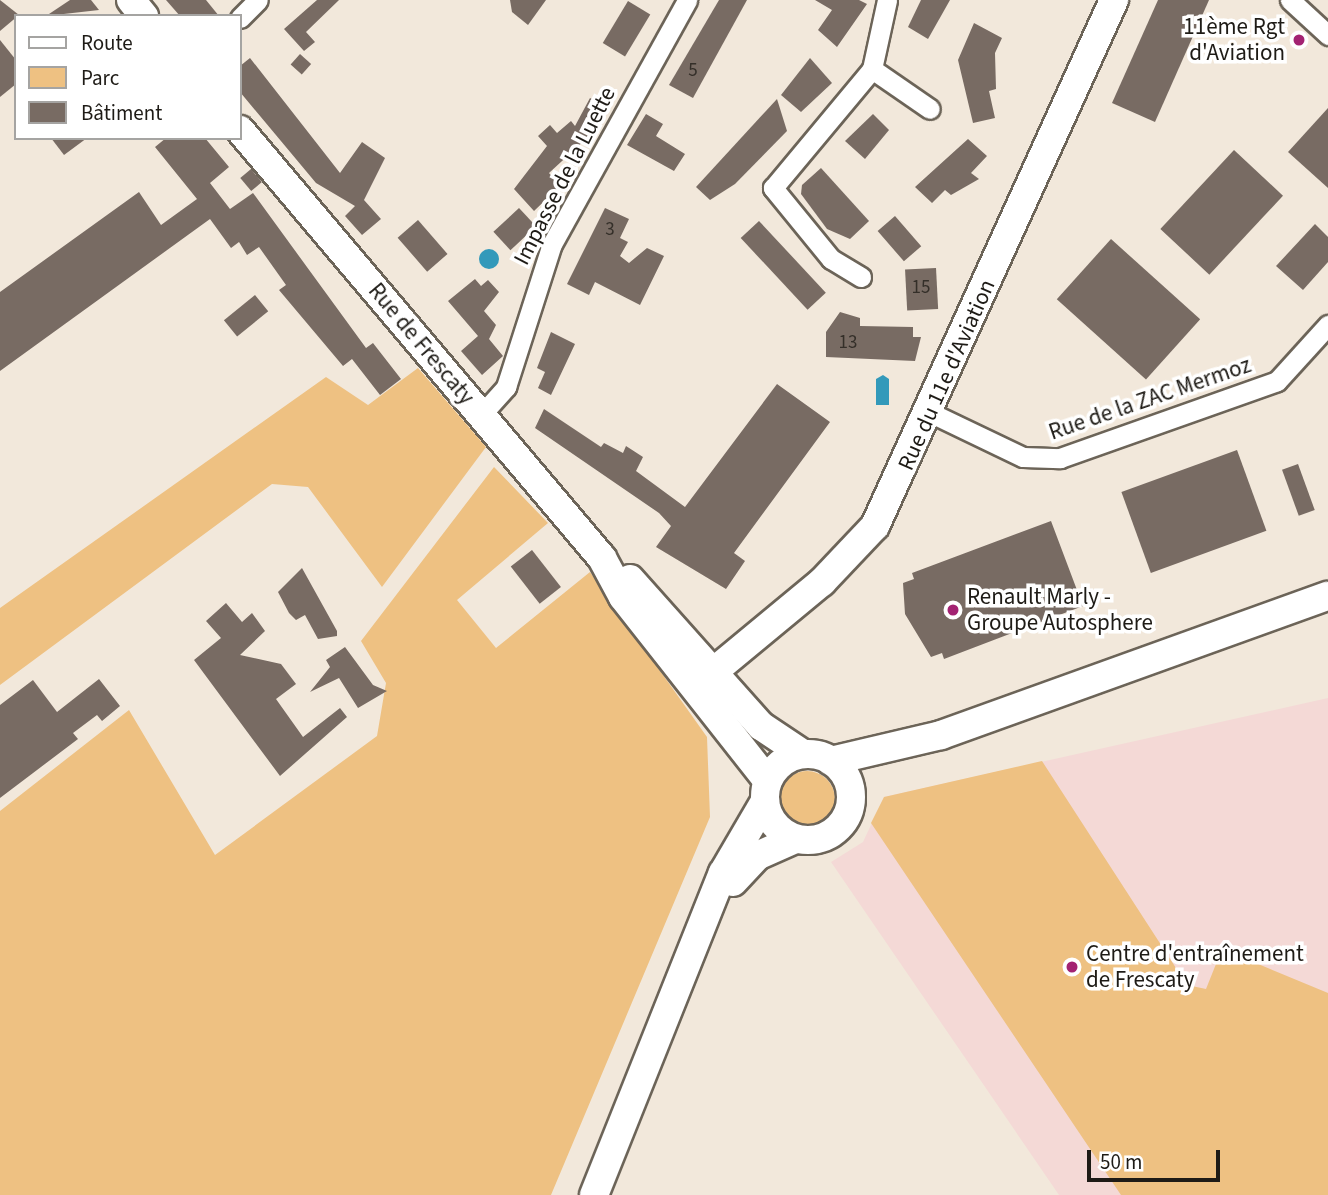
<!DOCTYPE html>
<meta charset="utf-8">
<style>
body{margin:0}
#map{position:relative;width:1328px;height:1195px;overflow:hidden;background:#f2e8db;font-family:"Source Sans 3",sans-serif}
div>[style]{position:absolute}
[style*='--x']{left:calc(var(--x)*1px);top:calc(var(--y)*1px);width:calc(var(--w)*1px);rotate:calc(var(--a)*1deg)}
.commercial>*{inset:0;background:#f4d9d6}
.green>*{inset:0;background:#eec182}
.round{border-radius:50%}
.water>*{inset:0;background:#3399ba}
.building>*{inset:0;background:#786b63;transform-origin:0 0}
.roads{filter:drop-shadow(2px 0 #6c6458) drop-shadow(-2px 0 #6c6458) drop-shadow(0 2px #6c6458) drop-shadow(0 -2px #6c6458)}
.street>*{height:19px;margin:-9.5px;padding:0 9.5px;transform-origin:9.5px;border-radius:9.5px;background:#fff}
.secondary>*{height:28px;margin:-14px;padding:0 14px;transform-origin:14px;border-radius:14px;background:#fff}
.secondary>.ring{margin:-14px;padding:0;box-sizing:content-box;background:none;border:28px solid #fff;border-radius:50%}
.dots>*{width:19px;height:19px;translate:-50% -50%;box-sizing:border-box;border:4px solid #fff;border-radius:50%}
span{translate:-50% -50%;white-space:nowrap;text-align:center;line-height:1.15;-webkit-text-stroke:7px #fff;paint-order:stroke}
.number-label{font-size:19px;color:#342f29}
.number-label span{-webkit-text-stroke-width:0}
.poi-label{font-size:23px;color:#1e1b16}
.right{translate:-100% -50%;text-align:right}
.left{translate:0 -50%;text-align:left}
.street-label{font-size:23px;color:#1e1b16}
.legend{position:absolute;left:14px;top:14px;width:228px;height:126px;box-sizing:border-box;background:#fff;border:2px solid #a5a4a2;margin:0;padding:9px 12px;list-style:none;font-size:21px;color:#1e1b16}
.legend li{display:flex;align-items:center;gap:14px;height:35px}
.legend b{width:35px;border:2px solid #a5a4a2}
.scale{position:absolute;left:1087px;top:1150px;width:133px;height:32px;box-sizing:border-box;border:4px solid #1e1b16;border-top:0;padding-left:9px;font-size:21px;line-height:24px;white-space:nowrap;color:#1e1b16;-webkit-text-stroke:5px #fff;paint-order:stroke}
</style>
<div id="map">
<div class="commercial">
<div style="clip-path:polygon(1328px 698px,1328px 1195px,1059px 1195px,831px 862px,863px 842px,884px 797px)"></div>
</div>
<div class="green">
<div style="clip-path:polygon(418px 368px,486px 447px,382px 587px,308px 487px,272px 484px,0 685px,0 608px,326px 377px,368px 405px)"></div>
<div style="clip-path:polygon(494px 467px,548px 523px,457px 600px,496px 648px,590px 572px,707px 737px,710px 817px,551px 1195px,0 1195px,0 811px,129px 710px,215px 855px,377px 736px,386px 683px,361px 641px)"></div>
<div style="clip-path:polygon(1042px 761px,1187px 985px,1206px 989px,1222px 949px,1328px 993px,1328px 1195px,1121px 1195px,871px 823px,884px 797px)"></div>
<div class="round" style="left:779px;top:771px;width:56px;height:56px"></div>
</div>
<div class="water">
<div class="round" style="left:479px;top:249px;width:20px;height:20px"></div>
<div style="clip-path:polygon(883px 375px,889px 379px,889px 405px,876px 405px,876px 379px)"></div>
</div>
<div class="building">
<div style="clip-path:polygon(0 0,19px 15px,0 31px)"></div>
<div style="clip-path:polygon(70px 0,91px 0,99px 10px,46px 16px)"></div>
<div style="clip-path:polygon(166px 0,206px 0,219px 16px,180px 16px)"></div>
<div style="clip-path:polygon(317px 0,339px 0,306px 32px,315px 42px,304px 51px,284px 29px)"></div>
<div style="clip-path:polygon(510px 0,546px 0,528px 25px,512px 12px)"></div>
<div style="clip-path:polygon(719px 0,747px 0,693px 98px,669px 85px)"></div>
<div style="clip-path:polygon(815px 0,859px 0,867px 4px,837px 47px,818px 30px,832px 10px)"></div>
<div style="clip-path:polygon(921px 0,950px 0,928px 39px,908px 27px)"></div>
<div style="clip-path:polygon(1158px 0,1209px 0,1155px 122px,1112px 103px)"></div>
<div style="left:628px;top:1px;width:26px;height:49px;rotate:31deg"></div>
<div style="clip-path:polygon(974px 23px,1002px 38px,995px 53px,996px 89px,989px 91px,995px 118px,973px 123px,958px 60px)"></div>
<div style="clip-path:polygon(0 40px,16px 60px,16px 84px,0 97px)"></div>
<div style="left:300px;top:54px;width:15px;height:14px;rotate:42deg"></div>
<div style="clip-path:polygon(250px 58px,340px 173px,362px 142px,385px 158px,364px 200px,381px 219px,362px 235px,345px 216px,355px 206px,316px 183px,240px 92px,240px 66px)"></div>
<div style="clip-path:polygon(810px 58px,832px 83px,801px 112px,781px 95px)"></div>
<div style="clip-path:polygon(590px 98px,605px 106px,587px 138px,549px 173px,560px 186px,534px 211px,514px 189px,547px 146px,538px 136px,550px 125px,557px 133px,571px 121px,575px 126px)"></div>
<div style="clip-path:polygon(777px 99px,787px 131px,735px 184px,710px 200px,696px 187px)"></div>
<div style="clip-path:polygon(1328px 108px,1328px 188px,1288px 152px)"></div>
<div style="clip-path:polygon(646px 114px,663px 124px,656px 136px,685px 154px,674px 171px,627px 145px)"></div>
<div style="clip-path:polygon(873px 114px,889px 130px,865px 159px,845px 141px)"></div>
<div style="clip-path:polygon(51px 138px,87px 138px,64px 155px)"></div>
<div style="clip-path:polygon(166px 138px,205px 138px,229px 167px,210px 183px,230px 209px,253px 193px,366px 348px,373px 343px,401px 379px,380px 395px,352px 359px,343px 366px,279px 290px,286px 285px,259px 247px,247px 255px,239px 242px,231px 248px,210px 219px,0 371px,0 292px,139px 192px,161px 225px,197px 199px,155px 147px)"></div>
<div style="clip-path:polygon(968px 139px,987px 156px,971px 173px,979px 179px,951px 195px,945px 190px,932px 203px,915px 187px)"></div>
<div style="left:1234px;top:150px;width:67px;height:108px;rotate:43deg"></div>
<div style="clip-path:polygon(821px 168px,869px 221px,850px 239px,827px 229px,801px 194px,802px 185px)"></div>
<div style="left:251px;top:169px;width:17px;height:14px;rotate:50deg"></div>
<div style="left:519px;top:208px;width:25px;height:35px;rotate:47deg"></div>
<div style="clip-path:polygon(605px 208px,629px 219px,620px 238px,628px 242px,620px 256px,629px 263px,647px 248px,664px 256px,640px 305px,595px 282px,589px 295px,567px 284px)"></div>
<div style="left:895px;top:216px;width:40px;height:23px;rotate:49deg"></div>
<div style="left:418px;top:220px;width:45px;height:27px;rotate:49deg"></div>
<div style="left:759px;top:221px;width:98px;height:25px;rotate:47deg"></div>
<div style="clip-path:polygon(1315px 224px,1328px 237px,1328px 262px,1303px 290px,1276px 266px)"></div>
<div style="left:1111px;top:239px;width:120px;height:81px;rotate:42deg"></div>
<div style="left:936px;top:268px;width:41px;height:31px;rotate:87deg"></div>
<div style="clip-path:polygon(475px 279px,481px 286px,488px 280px,499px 292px,484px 311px,496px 325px,489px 339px,503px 356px,482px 375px,461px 351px,478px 336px,448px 301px)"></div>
<div style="left:255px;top:295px;width:21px;height:40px;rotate:51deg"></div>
<div style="clip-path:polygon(840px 312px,860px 318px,860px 326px,913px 327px,913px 337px,921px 337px,915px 361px,826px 357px,826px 332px)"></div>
<div style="clip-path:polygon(551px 332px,575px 344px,551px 395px,538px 388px,545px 372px,537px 368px)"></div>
<div style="clip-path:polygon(777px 384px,830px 422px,734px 553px,745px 561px,726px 589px,656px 547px,671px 526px,659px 513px,535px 428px,544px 409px,601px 447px,604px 443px,623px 453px,626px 446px,643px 457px,636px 471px,685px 507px)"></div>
<div style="left:1237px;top:450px;width:86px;height:123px;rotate:70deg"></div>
<div style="left:1298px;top:464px;width:49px;height:17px;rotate:70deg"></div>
<div style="clip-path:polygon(1051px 521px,1083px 606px,944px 659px,942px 653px,931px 657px,905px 614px,903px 583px,914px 579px,912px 573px)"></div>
<div style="left:532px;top:550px;width:47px;height:27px;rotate:52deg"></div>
<div style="clip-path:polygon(302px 568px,337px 631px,337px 636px,318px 639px,305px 615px,296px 620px,289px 613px,278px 592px)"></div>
<div style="clip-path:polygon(226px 603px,242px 622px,252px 613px,265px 631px,240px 655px,281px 664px,296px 684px,276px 699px,303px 737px,340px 708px,347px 717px,280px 776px,194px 660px,221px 638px,206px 621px)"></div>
<div style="clip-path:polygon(345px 647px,373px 685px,387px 691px,358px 708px,339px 678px,310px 692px,330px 667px,326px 660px)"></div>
<div style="clip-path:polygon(99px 679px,120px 706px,102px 721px,97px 715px,73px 733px,78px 739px,0 798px,0 705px,33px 680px,57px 712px)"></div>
</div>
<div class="roads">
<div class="street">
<div style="--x:1290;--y:0;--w:52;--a:42.6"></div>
<div style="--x:240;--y:18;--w:25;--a:-45"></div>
<div style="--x:872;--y:69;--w:70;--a:34.6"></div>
<div style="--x:861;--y:277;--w:35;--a:-149"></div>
<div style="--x:831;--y:259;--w:92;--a:-129.2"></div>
<div style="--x:773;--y:188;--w:155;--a:-50.2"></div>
<div style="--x:872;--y:69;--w:71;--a:-77.7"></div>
<div style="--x:931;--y:413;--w:102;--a:25.6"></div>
<div style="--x:1023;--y:457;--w:37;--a:2"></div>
<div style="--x:1060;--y:458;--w:230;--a:-19.5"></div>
<div style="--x:1277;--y:381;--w:76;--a:-47.7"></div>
<div style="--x:481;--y:415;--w:38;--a:-48"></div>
<div style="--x:506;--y:387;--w:150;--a:-72.2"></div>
<div style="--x:552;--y:244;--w:279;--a:-61"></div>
</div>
<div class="secondary">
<div style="--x:131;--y:0;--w:21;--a:51"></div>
<div style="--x:240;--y:130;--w:561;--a:49.78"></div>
<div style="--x:602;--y:558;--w:44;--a:61.7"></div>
<div style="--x:623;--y:597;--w:234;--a:51.8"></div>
<div style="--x:630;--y:579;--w:197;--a:48.3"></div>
<div style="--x:761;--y:726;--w:50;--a:33.7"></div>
<div style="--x:695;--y:687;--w:165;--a:-39.6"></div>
<div style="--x:822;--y:582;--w:77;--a:-46.6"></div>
<div style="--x:875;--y:526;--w:578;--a:-65.56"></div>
<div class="ring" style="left:765px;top:754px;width:58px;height:58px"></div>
<div style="--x:831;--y:761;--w:113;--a:-13.3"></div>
<div style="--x:941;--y:735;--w:411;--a:-19.8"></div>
<div style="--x:733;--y:882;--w:35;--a:-47"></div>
<div style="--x:757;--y:856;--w:42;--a:-24.1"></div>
<div style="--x:594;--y:1195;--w:347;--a:-68.2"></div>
<div style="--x:723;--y:873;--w:83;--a:-59.7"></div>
</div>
</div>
<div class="dots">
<div style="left:1299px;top:40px;background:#a32272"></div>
<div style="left:953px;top:610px;background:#a32272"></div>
<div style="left:1072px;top:967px;background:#a32272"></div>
</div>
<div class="number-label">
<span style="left:693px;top:71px">5</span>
<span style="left:610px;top:230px">3</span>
<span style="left:921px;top:288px">15</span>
<span style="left:848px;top:343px">13</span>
</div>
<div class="poi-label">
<span class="right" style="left:1285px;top:40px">11ème Rgt<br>d'Aviation</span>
<span class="left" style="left:967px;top:610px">Renault Marly -<br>Groupe Autosphere</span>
<span class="left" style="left:1086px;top:967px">Centre d'entraînement<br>de Frescaty</span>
</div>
<div class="street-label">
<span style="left:565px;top:176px;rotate:-63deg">Impasse de la Luette</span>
<span style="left:421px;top:344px;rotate:50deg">Rue de Frescaty</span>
<span style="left:947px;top:375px;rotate:-66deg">Rue du 11e d'Aviation</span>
<span style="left:1150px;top:399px;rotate:-19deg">Rue de la ZAC Mermoz</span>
</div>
<ul class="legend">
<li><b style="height:9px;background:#fff"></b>Route</li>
<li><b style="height:19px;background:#eec182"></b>Parc</li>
<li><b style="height:19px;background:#786b63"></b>Bâtiment</li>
</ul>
<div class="scale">50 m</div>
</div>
